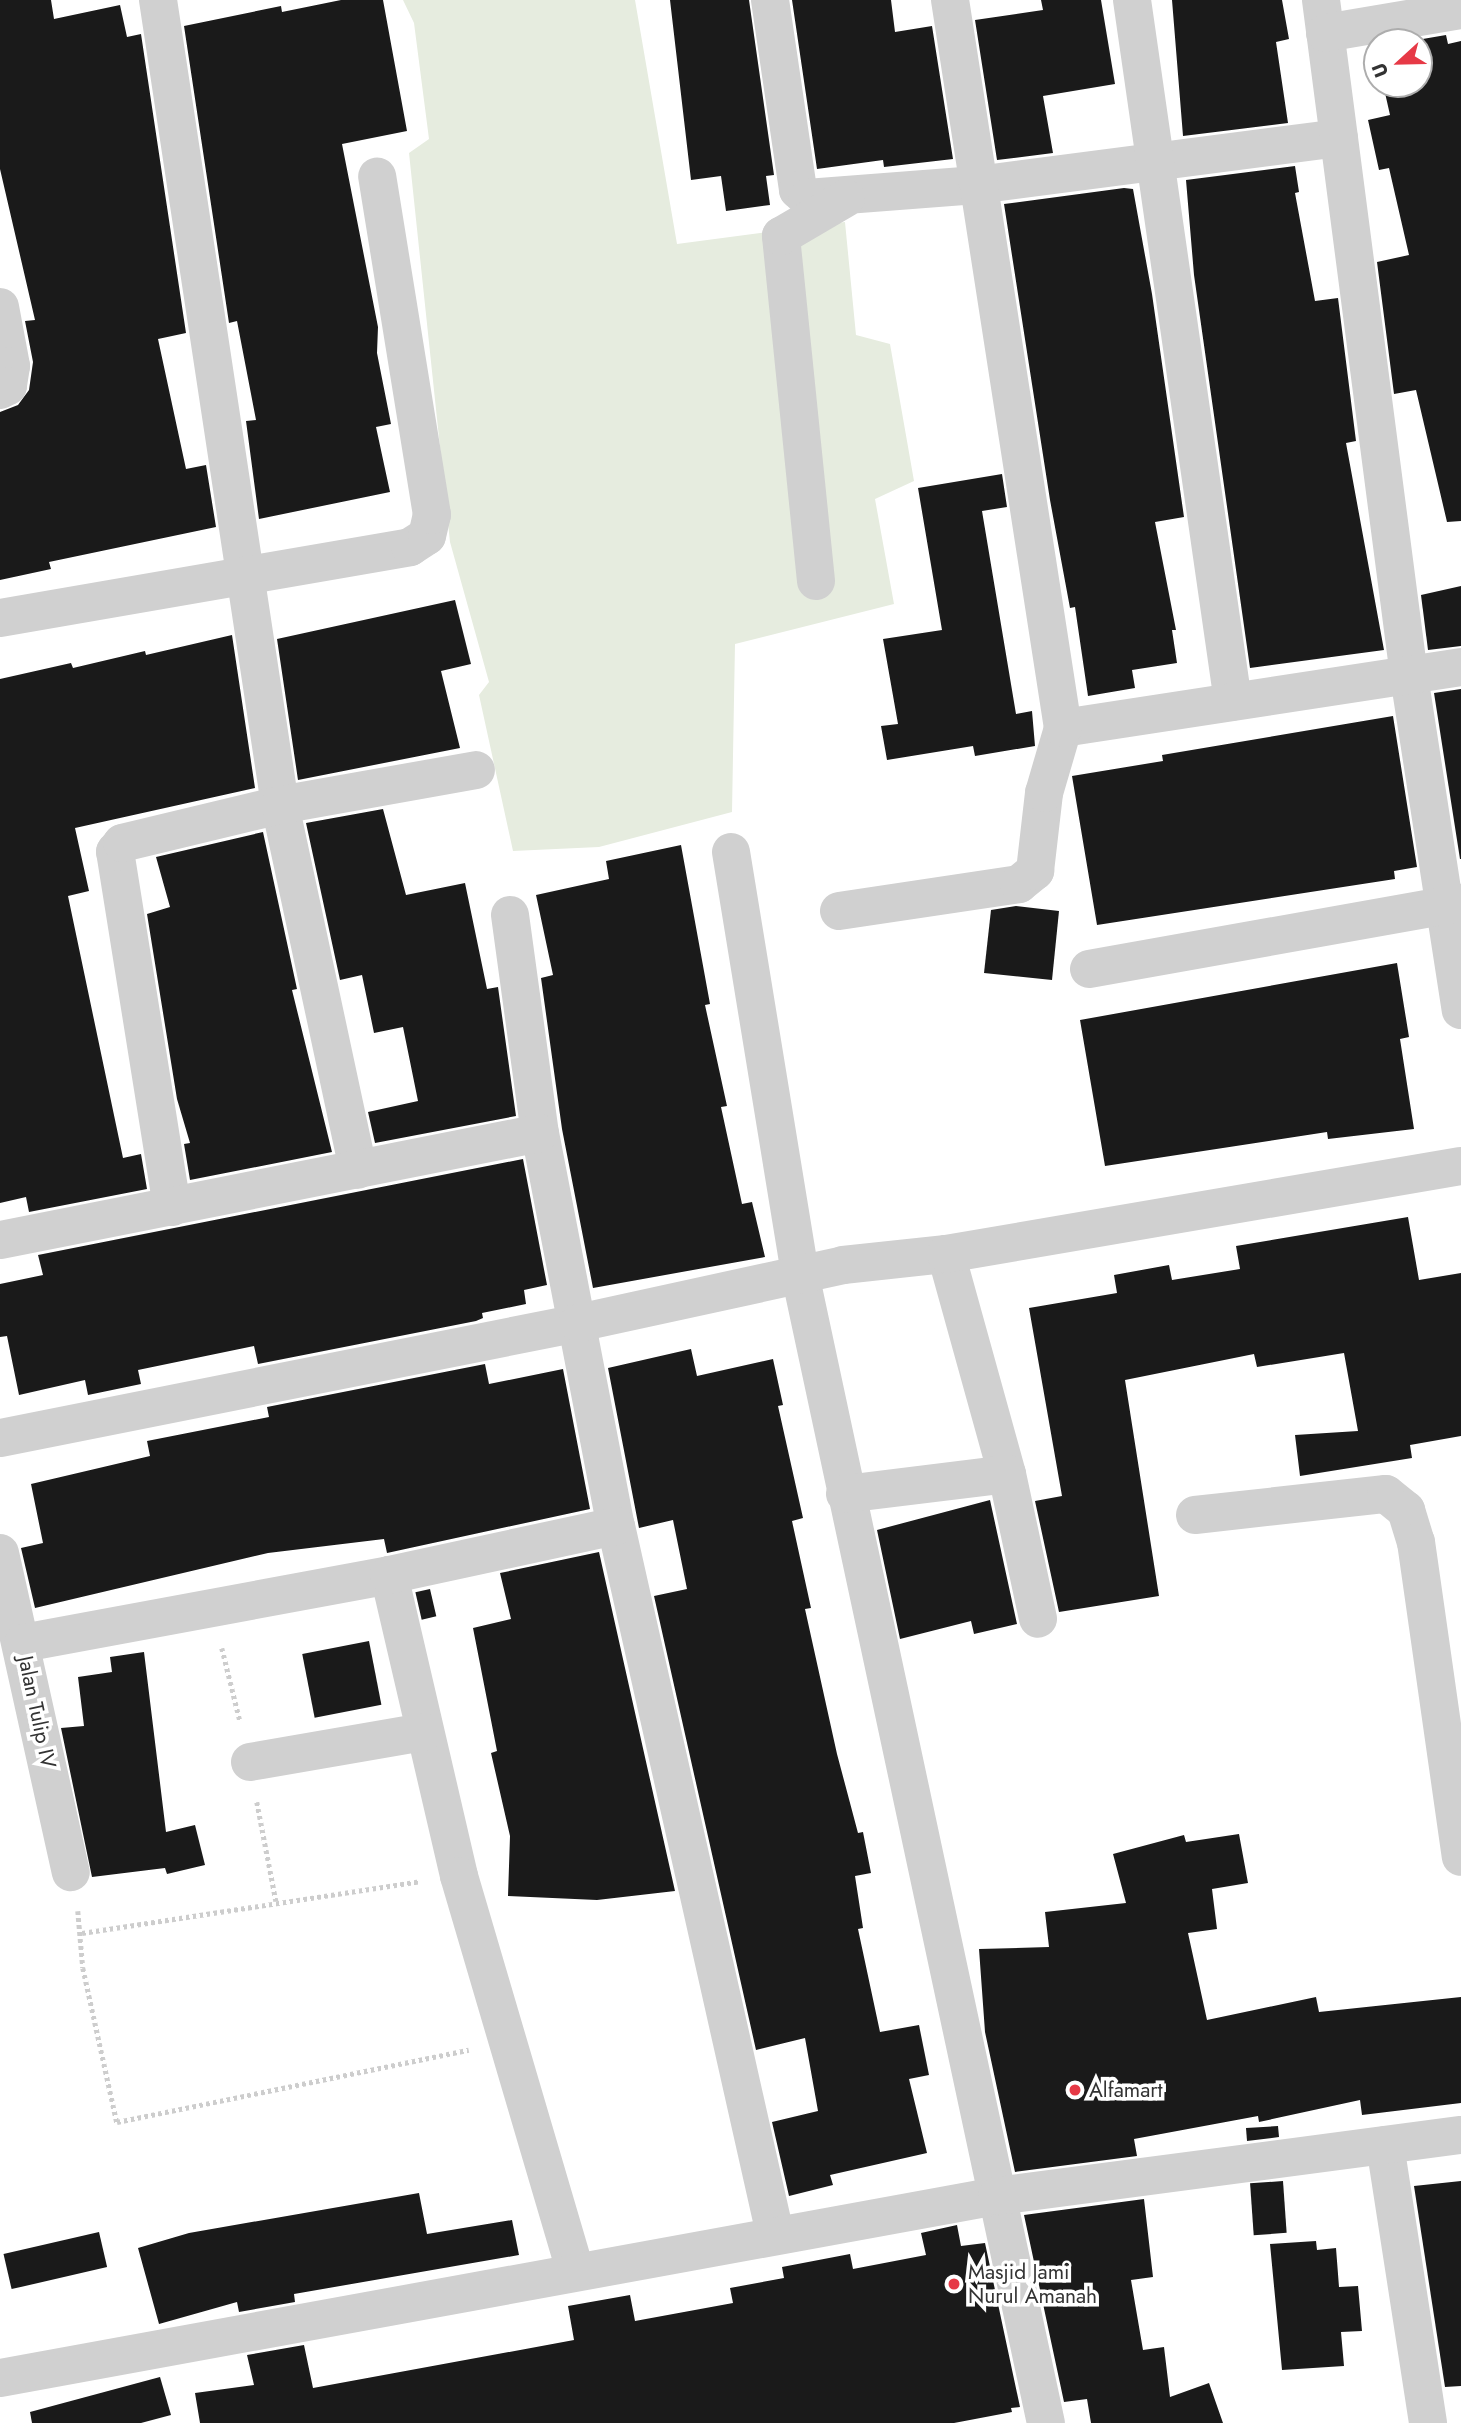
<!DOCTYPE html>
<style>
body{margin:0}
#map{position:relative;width:1461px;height:2423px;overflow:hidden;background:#fff;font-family:Jost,sans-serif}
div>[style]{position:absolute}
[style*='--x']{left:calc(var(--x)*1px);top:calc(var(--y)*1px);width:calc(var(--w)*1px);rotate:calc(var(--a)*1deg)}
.green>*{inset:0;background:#e6ecdf}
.building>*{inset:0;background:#1a1a1a;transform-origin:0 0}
.path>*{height:4.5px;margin-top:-2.25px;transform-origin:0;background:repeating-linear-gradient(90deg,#cdcdcd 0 3.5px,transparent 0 7px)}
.minor>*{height:38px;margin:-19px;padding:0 19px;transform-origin:19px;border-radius:19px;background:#d0d0d0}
.dots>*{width:19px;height:19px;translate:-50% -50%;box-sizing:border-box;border:4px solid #fff;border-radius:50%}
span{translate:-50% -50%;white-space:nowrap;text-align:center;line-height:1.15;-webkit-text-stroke:7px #fff;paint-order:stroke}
.street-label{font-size:21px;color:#333}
.poi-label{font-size:21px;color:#333}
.left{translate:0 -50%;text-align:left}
.north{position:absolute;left:1363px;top:28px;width:70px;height:70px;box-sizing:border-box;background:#fff;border:2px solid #adadad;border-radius:50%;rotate:248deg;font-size:19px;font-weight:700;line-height:28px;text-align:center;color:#333}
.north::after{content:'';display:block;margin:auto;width:24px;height:32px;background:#e63946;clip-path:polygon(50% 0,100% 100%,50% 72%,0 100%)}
</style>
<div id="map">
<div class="green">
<div style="clip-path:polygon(403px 0,635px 0,677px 244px,845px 222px,856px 335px,890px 344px,914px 481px,875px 499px,894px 604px,735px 644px,732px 812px,599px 847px,513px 851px,479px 695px,489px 682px,450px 542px,409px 153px,429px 139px,414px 23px)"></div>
</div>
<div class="building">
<div style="clip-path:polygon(0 0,51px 0,54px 19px,120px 5px,127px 37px,141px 34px,186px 333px,158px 339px,186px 469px,206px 465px,216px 527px,49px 562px,51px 569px,0 580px,0 412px,18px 405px,29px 390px,33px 362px,25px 321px,35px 320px,0 169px)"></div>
<div style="clip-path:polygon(341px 0,383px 0,407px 131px,342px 144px,378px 327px,377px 353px,391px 424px,376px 427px,390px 492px,259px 519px,246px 421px,256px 420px,237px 321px,229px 323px,184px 26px,281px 6px,282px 12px)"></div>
<div style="clip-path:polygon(670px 0,749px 0,774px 175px,766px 176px,770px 205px,726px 211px,721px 176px,691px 180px)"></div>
<div style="clip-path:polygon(792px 0,891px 0,895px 32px,932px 26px,953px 159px,884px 167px,883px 160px,817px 169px)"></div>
<div style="clip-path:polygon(1041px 0,1101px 0,1115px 84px,1043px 96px,1053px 153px,997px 160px,975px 20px,1043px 10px)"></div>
<div style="clip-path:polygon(1172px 0,1282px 0,1289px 39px,1276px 42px,1288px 123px,1183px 136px)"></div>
<div style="clip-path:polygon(1446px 35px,1448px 44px,1461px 41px,1461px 521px,1447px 522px,1416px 390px,1394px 394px,1377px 262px,1409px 255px,1389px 168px,1379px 170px,1368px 120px,1390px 115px,1383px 84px,1419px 84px,1419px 42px,1411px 41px)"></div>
<div style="clip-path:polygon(1295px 166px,1299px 192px,1295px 193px,1315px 301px,1338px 298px,1356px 441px,1346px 443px,1384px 650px,1250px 668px,1194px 275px,1186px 180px)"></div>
<div style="clip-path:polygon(1124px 188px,1133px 189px,1152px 294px,1184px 517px,1155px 522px,1176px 630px,1172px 630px,1177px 663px,1132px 670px,1135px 688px,1088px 696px,1075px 607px,1070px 608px,1050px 500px,1004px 204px)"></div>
<div style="clip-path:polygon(1002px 474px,1007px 507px,982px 511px,1016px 714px,1032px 711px,1035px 746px,975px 756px,973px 746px,887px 760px,881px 726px,898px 724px,883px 639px,942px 630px,918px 488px)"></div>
<div style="clip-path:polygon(1461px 586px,1461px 646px,1428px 650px,1421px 595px)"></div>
<div style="clip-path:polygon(455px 600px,471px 664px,441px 671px,460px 748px,298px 780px,277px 639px)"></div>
<div style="clip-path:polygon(232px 635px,255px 788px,75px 828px,89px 891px,68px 896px,123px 1158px,141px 1154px,147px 1189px,29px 1212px,26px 1197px,0 1203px,0 679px,71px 663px,73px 668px,145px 651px,146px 655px)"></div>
<div style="clip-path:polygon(1461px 689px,1461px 859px,1460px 859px,1434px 693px)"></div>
<div style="clip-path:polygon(1393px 716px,1417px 867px,1394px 871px,1395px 879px,1097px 925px,1072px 776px,1163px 761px,1162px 755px)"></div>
<div style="clip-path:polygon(383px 809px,406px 895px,465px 883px,487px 989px,498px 987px,516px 1116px,375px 1143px,368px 1112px,418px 1101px,403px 1027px,374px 1033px,362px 975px,340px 980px,306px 823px)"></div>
<div style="clip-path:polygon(263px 832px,297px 989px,292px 990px,332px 1152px,190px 1180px,184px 1144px,190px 1143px,177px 1099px,147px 914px,170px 907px,156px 857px)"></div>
<div style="clip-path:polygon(681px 845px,710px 1004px,705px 1005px,727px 1106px,721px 1107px,742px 1204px,752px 1202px,765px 1257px,593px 1288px,562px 1129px,541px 978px,553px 975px,536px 895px,609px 879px,606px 861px)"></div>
<div style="clip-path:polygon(1016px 906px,1059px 911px,1052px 980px,984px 973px,991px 910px)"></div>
<div style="clip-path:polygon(1397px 963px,1409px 1037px,1400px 1039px,1414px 1129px,1328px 1139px,1327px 1132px,1105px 1166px,1080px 1020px)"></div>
<div style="clip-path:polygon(523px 1159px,547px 1285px,524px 1290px,526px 1304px,482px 1313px,483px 1318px,476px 1321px,258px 1364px,254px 1346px,138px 1370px,141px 1384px,88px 1395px,85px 1380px,19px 1395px,7px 1336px,0 1337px,0 1284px,43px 1275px,38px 1255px)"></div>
<div style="clip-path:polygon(1408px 1217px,1419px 1280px,1461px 1273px,1461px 1436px,1410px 1445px,1412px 1458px,1300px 1476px,1295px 1435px,1358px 1431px,1344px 1353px,1257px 1367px,1254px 1354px,1125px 1380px,1159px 1596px,1059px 1612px,1035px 1501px,1062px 1496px,1029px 1308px,1117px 1293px,1114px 1275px,1169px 1265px,1172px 1280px,1240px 1269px,1236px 1246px)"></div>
<div style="clip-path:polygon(691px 1349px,697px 1376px,773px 1359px,783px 1405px,778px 1406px,803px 1518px,792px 1521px,811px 1608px,805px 1609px,837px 1754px,858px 1833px,863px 1832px,871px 1873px,855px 1876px,863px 1928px,858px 1929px,880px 2032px,919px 2025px,929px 2075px,909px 2079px,927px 2153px,830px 2175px,833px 2185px,789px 2196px,772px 2122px,818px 2111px,805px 2038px,756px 2050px,654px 1596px,687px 1589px,673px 1520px,639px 1528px,608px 1368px)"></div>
<div style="clip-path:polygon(485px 1364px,489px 1384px,563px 1369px,590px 1509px,387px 1553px,384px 1539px,268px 1553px,35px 1608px,21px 1548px,43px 1543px,31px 1484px,150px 1456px,147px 1441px,269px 1417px,267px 1407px)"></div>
<div style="clip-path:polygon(990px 1500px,1017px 1624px,974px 1634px,971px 1621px,900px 1639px,877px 1530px)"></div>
<div style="clip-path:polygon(599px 1552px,675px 1891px,597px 1900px,508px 1896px,510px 1836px,491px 1753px,497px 1751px,473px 1628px,511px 1619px,500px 1573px)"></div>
<div style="left:430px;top:1589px;width:28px;height:15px;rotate:77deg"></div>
<div style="left:369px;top:1641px;width:65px;height:68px;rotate:79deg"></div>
<div style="clip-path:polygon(144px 1652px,166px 1832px,195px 1825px,205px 1865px,167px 1874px,165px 1868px,92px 1877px,61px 1728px,84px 1726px,78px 1677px,112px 1672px,110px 1657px)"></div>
<div style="clip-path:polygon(1239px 1834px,1248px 1883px,1212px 1889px,1217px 1929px,1188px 1933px,1207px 2020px,1316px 1997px,1319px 2012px,1461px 1997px,1461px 2103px,1362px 2115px,1360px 2100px,1259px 2122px,1258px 2116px,1134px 2139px,1137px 2156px,1015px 2172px,985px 2032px,979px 1949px,1049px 1947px,1045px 1912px,1126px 1903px,1113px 1854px,1184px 1835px,1186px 1842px)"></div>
<div style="clip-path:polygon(1278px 2126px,1279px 2137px,1247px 2141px,1246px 2128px)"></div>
<div style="left:1283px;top:2181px;width:52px;height:33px;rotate:86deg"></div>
<div style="clip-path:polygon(1461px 2181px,1461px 2386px,1445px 2387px,1414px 2186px)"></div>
<div style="clip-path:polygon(419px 2193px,427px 2234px,512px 2220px,519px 2255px,294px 2294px,295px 2302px,239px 2312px,237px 2302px,159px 2324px,138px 2248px,189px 2233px)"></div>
<div style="clip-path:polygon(1144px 2199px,1153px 2277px,1131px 2280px,1143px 2350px,1164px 2347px,1170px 2397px,1209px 2383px,1223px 2423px,1091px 2423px,1087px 2399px,1064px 2402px,1024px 2215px)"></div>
<div style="clip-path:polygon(957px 2225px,961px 2246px,985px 2243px,1020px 2407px,1011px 2408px,1012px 2412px,954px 2423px,200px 2423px,195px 2393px,254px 2385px,247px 2355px,304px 2345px,313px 2388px,574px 2340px,568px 2306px,630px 2295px,635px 2321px,733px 2303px,730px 2288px,784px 2278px,782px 2267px,850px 2254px,853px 2269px,926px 2255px,921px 2233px)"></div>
<div style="left:99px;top:2232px;width:36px;height:98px;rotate:77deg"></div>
<div style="clip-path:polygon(1316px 2241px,1317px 2250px,1336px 2248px,1339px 2287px,1358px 2286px,1362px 2331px,1341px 2332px,1344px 2366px,1282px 2370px,1270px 2244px)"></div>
<div style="clip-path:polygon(160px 2377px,171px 2415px,141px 2423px,32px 2423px,30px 2412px)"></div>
</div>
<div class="path">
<div style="--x:222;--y:1648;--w:75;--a:76.1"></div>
<div style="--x:257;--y:1802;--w:101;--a:79.1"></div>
<div style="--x:78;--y:1911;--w:57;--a:85"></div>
<div style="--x:83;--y:1968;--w:158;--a:77.6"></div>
<div style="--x:117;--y:2122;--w:359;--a:-11.6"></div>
<div style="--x:82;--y:1933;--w:342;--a:-8.7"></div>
</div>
<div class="minor">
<div style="--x:158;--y:0;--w:814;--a:81.38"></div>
<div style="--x:280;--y:805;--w:373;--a:77.9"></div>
<div style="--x:770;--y:0;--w:192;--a:81.6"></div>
<div style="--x:798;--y:190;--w:12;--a:42"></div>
<div style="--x:807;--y:198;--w:170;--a:-4.4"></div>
<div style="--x:977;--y:185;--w:365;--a:-7.4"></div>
<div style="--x:1132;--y:0;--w:709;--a:81.81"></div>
<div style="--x:1321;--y:0;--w:682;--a:82.58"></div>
<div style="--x:1409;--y:676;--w:338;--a:81.2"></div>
<div style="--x:1325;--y:33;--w:138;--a:-9.6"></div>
<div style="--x:0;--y:307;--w:60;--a:79.4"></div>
<div style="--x:11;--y:366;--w:20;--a:99"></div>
<div style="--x:8;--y:386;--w:9;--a:153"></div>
<div style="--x:816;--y:581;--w:347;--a:-95.8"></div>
<div style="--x:781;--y:236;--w:75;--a:-30.3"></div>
<div style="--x:0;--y:618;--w:416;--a:-9.8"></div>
<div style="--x:410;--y:547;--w:20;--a:-33"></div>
<div style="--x:427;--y:536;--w:22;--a:-77"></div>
<div style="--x:432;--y:515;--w:343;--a:-99.2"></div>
<div style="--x:1063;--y:728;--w:403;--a:-8.7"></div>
<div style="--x:731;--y:852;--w:428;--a:80.7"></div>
<div style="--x:800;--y:1274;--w:1175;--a:77.92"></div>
<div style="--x:839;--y:911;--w:182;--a:-8.5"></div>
<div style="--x:1019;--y:884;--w:21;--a:-39"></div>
<div style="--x:1035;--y:871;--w:79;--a:-83.4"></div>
<div style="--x:1044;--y:793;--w:68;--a:-73.7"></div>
<div style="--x:1063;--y:728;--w:737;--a:-98.82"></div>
<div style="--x:510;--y:915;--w:220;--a:82.2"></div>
<div style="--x:540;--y:1133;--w:400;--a:79.1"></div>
<div style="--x:616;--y:1526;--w:726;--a:77.34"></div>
<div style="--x:1089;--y:969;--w:378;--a:-10.1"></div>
<div style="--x:172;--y:1207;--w:360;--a:-99.1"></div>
<div style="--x:115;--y:852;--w:11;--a:-52"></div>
<div style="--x:122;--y:843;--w:163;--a:-13.5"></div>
<div style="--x:280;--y:805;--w:199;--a:-10.1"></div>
<div style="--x:0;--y:1240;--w:550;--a:-11.21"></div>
<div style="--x:946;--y:1254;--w:228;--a:74.5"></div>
<div style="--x:1007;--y:1474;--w:148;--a:77.9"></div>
<div style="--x:0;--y:1438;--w:589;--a:-11.25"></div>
<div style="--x:578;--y:1323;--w:271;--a:-12.3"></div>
<div style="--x:843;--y:1265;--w:104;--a:-6.1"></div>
<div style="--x:946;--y:1254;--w:522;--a:-9.7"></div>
<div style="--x:845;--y:1494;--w:163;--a:-7"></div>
<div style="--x:1195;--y:1515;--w:192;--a:-6.3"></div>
<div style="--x:1386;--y:1494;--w:26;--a:39"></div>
<div style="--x:1406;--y:1510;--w:34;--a:73"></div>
<div style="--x:1416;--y:1542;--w:318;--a:81.9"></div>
<div style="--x:0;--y:1553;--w:327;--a:77.5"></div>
<div style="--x:389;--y:1575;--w:309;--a:76.9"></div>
<div style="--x:459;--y:1876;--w:412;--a:73.6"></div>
<div style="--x:23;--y:1643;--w:372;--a:-10.5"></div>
<div style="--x:389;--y:1575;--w:232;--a:-12.2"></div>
<div style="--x:250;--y:1762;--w:176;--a:-9.8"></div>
<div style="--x:1385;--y:2145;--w:281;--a:81.2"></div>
<div style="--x:0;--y:2378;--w:1013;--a:-10.35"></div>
<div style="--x:997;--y:2196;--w:468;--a:-7.5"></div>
</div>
<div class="dots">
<div style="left:1075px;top:2090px;background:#e63946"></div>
<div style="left:954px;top:2284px;background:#e63946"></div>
</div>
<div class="street-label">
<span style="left:37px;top:1712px;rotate:78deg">Jalan Tulip IV</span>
</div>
<div class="poi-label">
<span class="left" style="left:1089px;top:2090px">Alfamart</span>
<span class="left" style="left:968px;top:2284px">Masjid Jami<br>Nurul Amanah</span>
</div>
<div class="north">U</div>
</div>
